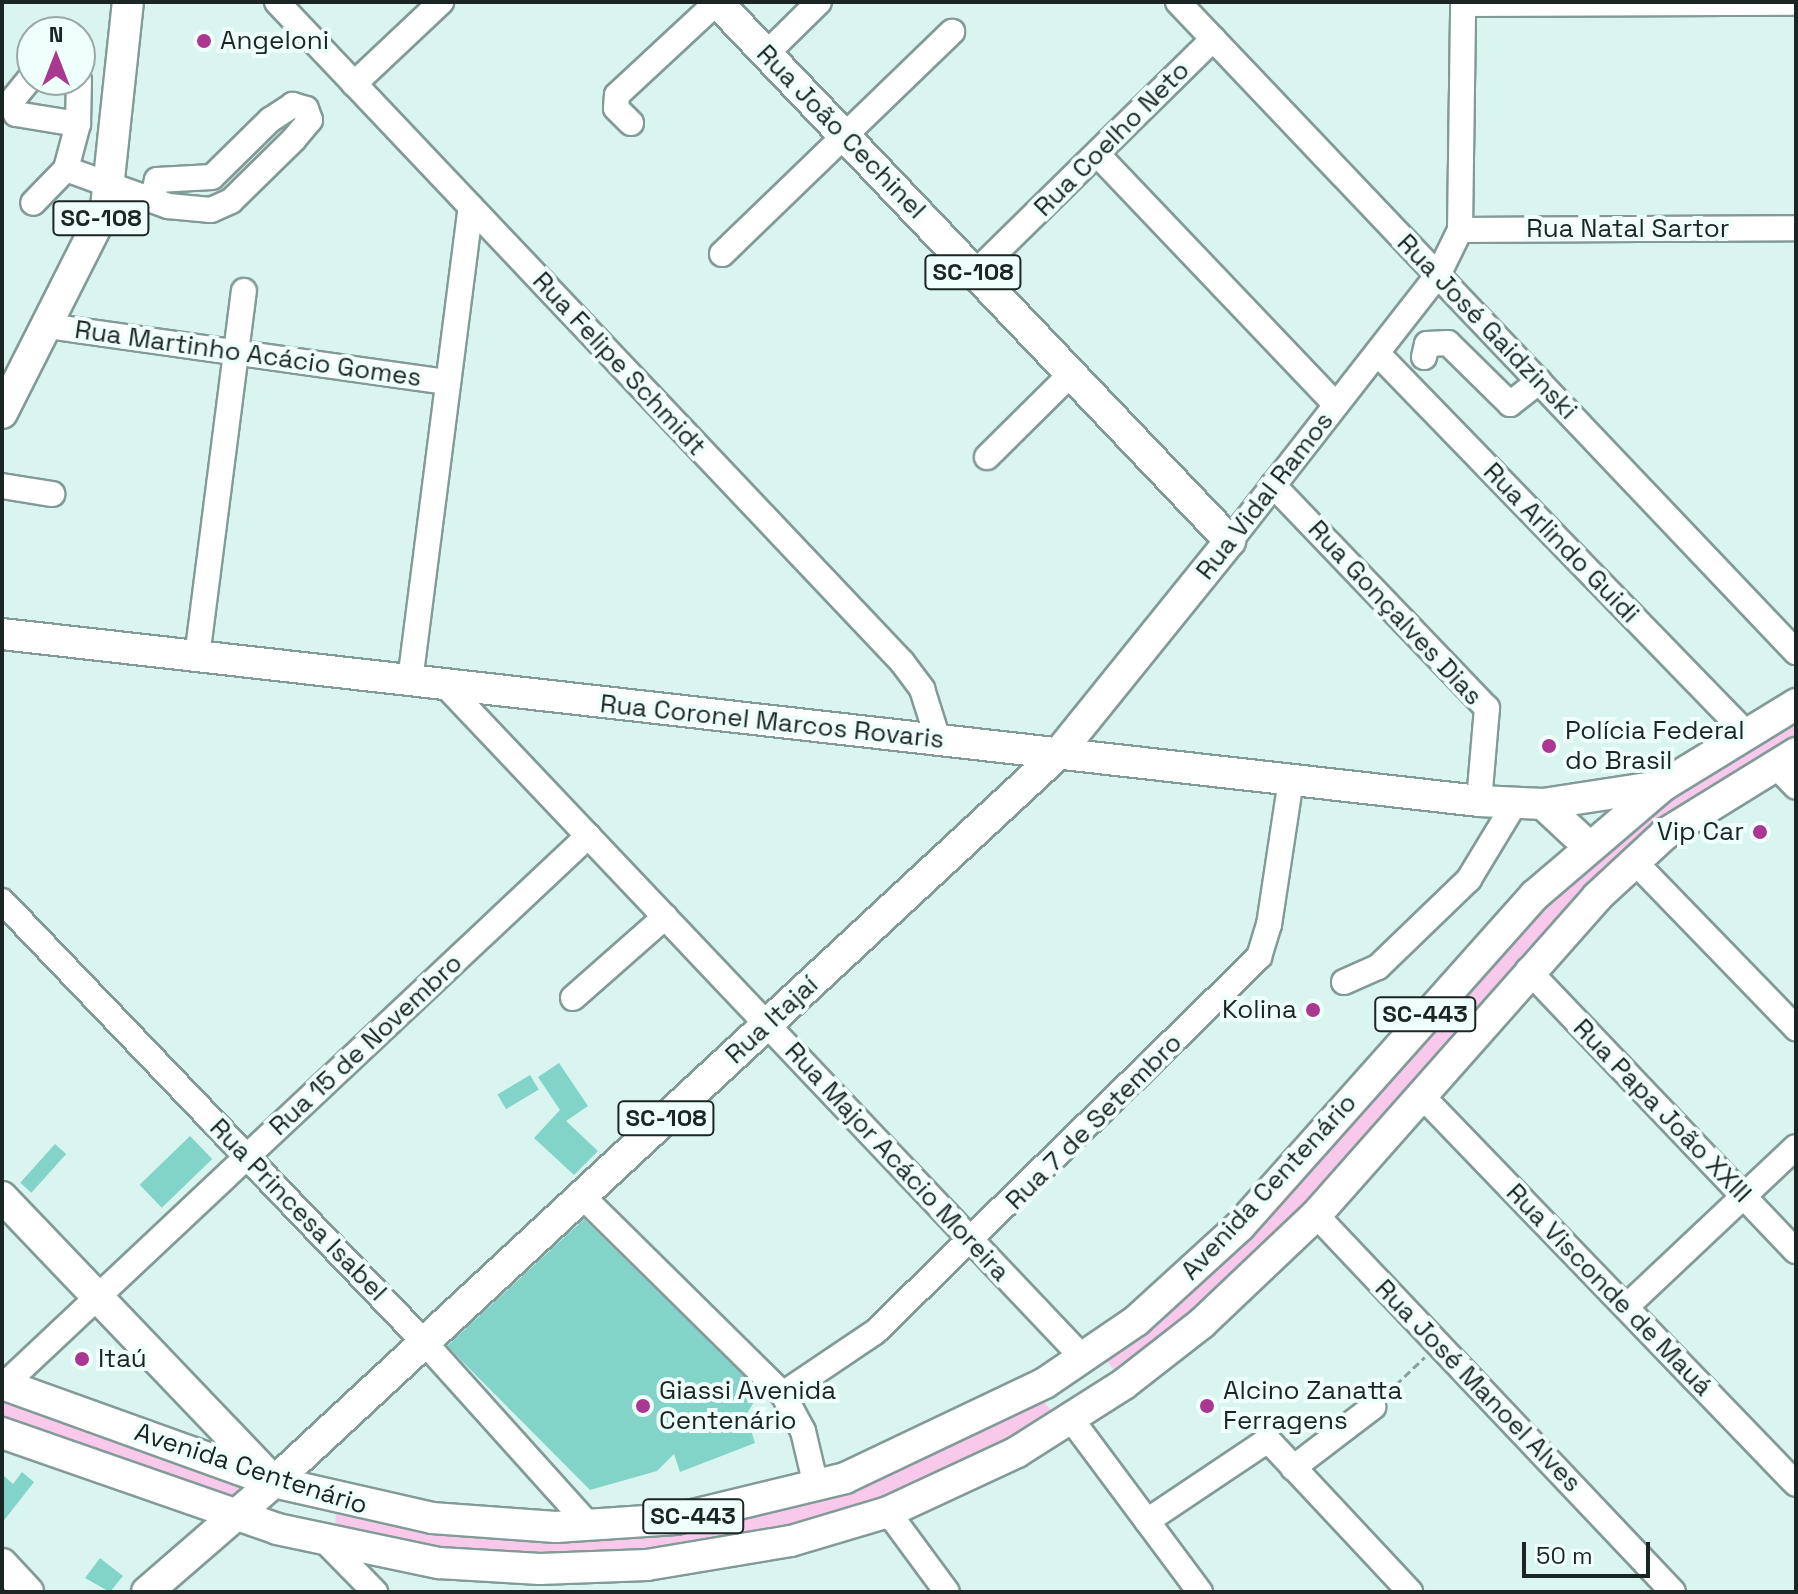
<!DOCTYPE html>
<meta charset="utf-8">
<style>
body{margin:0}
#map{position:relative;width:1798px;height:1594px;overflow:hidden;background:#daf4ef;font-family:"Space Grotesk",sans-serif}
div>[style]{position:absolute}
[style*='--x']{left:calc(var(--x)*1px);top:calc(var(--y)*1px);width:calc(var(--w)*1px);rotate:calc(var(--a)*1deg)}
.green>*{inset:0;background:#f9c9eb;transform-origin:0 0}
.building>*{inset:0;background:#83d4c8;transform-origin:0 0}
.path>*{height:3px;margin-top:-1.5px;transform-origin:0;background:repeating-linear-gradient(90deg,#8c9f9b 0 8px,transparent 0 12px)}
.roads{filter:drop-shadow(2px 0 #839b97) drop-shadow(-2px 0 #839b97) drop-shadow(0 2px #839b97) drop-shadow(0 -2px #839b97)}
.minor>*{height:24px;margin:-12px;padding:0 12px;transform-origin:12px;border-radius:12px;background:#fff}
.major>*{height:30px;margin:-15px;padding:0 15px;transform-origin:15px;border-radius:15px;background:#fff}
.dots>*{width:22px;height:22px;translate:-50% -50%;box-sizing:border-box;border:4px solid #effffc;border-radius:50%}
span{translate:-50% -50%;white-space:nowrap;text-align:center;line-height:1.15;-webkit-text-stroke:8px #effffc;paint-order:stroke}
.shield-label span{padding:2px 6px;background:#effffc;border:2px solid;border-radius:6px;-webkit-text-stroke-width:0}
.shield-label{font-size:24px;color:#1b2523;font-weight:700}
.poi-label{font-size:26px;color:#1b2523}
.left{translate:0 -50%;text-align:left}
.right{translate:-100% -50%;text-align:right}
.street-label{font-size:26px;color:#1b2523}
.frame{position:absolute;inset:0;border:4px solid #1b2523;pointer-events:none}
.north{position:absolute;left:16px;top:16px;width:80px;height:80px;box-sizing:border-box;background:#effffc;border:2px solid #9aa8a5;border-radius:50%;rotate:0deg;font-size:22px;font-weight:700;line-height:32px;text-align:center;color:#1b2523}
.north::after{content:'';display:block;margin:auto;width:28px;height:36px;background:#aa3791;clip-path:polygon(50% 0,100% 100%,50% 72%,0 100%)}
.scale{position:absolute;left:1522px;top:1542px;width:128px;height:36px;box-sizing:border-box;border:4px solid #1b2523;border-top:0;padding-left:10px;font-size:24px;line-height:28px;white-space:nowrap;color:#1b2523;-webkit-text-stroke:6px #effffc;paint-order:stroke}
</style>
<div id="map">
<div class="green">
<div style="clip-path:polygon(1796px 712px,1796px 745px,1586px 892px,1236px 1279px,1119px 1376px,1103px 1356px,1595px 848px)"></div>
<div style="left:2px;top:1397px;width:257px;height:29px;rotate:19deg"></div>
<div style="clip-path:polygon(1042px 1398px,1055px 1417px,900px 1496px,770px 1535px,621px 1559px,486px 1560px,335px 1536px,336px 1509px,487px 1532px,758px 1513px,897px 1471px)"></div>
</div>
<div class="building">
<div style="clip-path:polygon(559px 1063px,588px 1106px,566px 1121px,598px 1151px,574px 1175px,534px 1138px,560px 1110px,538px 1077px)"></div>
<div style="left:530px;top:1075px;width:17px;height:38px;rotate:59deg"></div>
<div style="left:190px;top:1136px;width:32px;height:70px;rotate:46deg"></div>
<div style="left:55px;top:1144px;width:15px;height:52px;rotate:42deg"></div>
<div style="clip-path:polygon(584px 1219px,760px 1392px,746px 1415px,755px 1443px,680px 1472px,674px 1454px,657px 1471px,590px 1490px,447px 1346px)"></div>
<div style="clip-path:polygon(22px 1472px,34px 1482px,2px 1523px,2px 1474px,13px 1484px)"></div>
<div style="clip-path:polygon(100px 1558px,123px 1576px,110px 1592px,85px 1578px)"></div>
</div>
<div class="path">
<div style="--x:1387;--y:1393;--w:52;--a:-43.5"></div>
</div>
<div class="roads">
<div class="minor">
<div style="--x:277;--y:2;--w:909;--a:46.56"></div>
<div style="--x:902;--y:662;--w:34;--a:53"></div>
<div style="--x:922;--y:689;--w:52;--a:72.3"></div>
<div style="--x:1178;--y:2;--w:897;--a:46.45"></div>
<div style="--x:1463;--y:4;--w:333;--a:-0.2"></div>
<div style="--x:766;--y:54;--w:74;--a:-44.5"></div>
<div style="--x:32;--y:76;--w:33;--a:129"></div>
<div style="--x:11;--y:102;--w:13;--a:67"></div>
<div style="--x:16;--y:114;--w:63;--a:9.2"></div>
<div style="--x:78;--y:124;--w:47;--a:104.9"></div>
<div style="--x:66;--y:169;--w:47;--a:134.1"></div>
<div style="--x:354;--y:84;--w:120;--a:-43.3"></div>
<div style="--x:631;--y:123;--w:21;--a:-135"></div>
<div style="--x:616;--y:108;--w:13;--a:-86"></div>
<div style="--x:617;--y:95;--w:137;--a:-42.9"></div>
<div style="--x:78;--y:124;--w:44;--a:-88.7"></div>
<div style="--x:1098;--y:155;--w:345;--a:46.4"></div>
<div style="--x:66;--y:169;--w:109;--a:19.9"></div>
<div style="--x:168;--y:206;--w:43;--a:5.3"></div>
<div style="--x:211;--y:210;--w:22;--a:-24"></div>
<div style="--x:231;--y:201;--w:88;--a:-44.5"></div>
<div style="--x:294;--y:139;--w:25;--a:-50"></div>
<div style="--x:310;--y:120;--w:12;--a:-110"></div>
<div style="--x:306;--y:109;--w:14;--a:-163"></div>
<div style="--x:293;--y:105;--w:27;--a:147"></div>
<div style="--x:270;--y:120;--w:81;--a:135.5"></div>
<div style="--x:212;--y:177;--w:55;--a:176.9"></div>
<div style="--x:157;--y:180;--w:16;--a:104"></div>
<div style="--x:1460;--y:230;--w:336;--a:-0.3"></div>
<div style="--x:722;--y:254;--w:320;--a:-44"></div>
<div style="--x:975;--y:273;--w:334;--a:-44.5"></div>
<div style="--x:48;--y:326;--w:404;--a:8"></div>
<div style="--x:1378;--y:354;--w:527;--a:45.85"></div>
<div style="--x:1424;--y:357;--w:13;--a:-77"></div>
<div style="--x:1427;--y:344;--w:21;--a:-3"></div>
<div style="--x:1448;--y:343;--w:87;--a:44.5"></div>
<div style="--x:1510;--y:404;--w:37;--a:-38"></div>
<div style="--x:987;--y:457;--w:118;--a:-44.7"></div>
<div style="--x:1273;--y:485;--w:309;--a:46.2"></div>
<div style="--x:1487;--y:708;--w:93;--a:94.9"></div>
<div style="--x:2;--y:486;--w:51;--a:9.1"></div>
<div style="--x:1230;--y:541;--w:338;--a:-52"></div>
<div style="--x:1438;--y:275;--w:50;--a:-63.9"></div>
<div style="--x:1460;--y:230;--w:228;--a:-89.2"></div>
<div style="--x:197;--y:657;--w:369;--a:-82.7"></div>
<div style="--x:410;--y:681;--w:478;--a:-82.7"></div>
<div style="--x:446;--y:686;--w:927;--a:46.53"></div>
<div style="--x:1775;--y:765;--w:30;--a:46"></div>
<div style="--x:1634;--y:861;--w:233;--a:45.9"></div>
<div style="--x:2;--y:901;--w:612;--a:46.26"></div>
<div style="--x:425;--y:1343;--w:245;--a:48"></div>
<div style="--x:1528;--y:970;--w:388;--a:46.4"></div>
<div style="--x:1344;--y:982;--w:37;--a:-24"></div>
<div style="--x:1378;--y:967;--w:127;--a:-44"></div>
<div style="--x:1469;--y:879;--w:89;--a:-58.8"></div>
<div style="--x:573;--y:998;--w:123;--a:-41.4"></div>
<div style="--x:1421;--y:1095;--w:540;--a:46.05"></div>
<div style="--x:582;--y:1196;--w:282;--a:44.6"></div>
<div style="--x:783;--y:1394;--w:42;--a:61.6"></div>
<div style="--x:803;--y:1431;--w:57;--a:76.7"></div>
<div style="--x:1316;--y:1215;--w:519;--a:46.56"></div>
<div style="--x:1626;--y:1307;--w:233;--a:-43.3"></div>
<div style="--x:4;--y:1385;--w:802;--a:-43.23"></div>
<div style="--x:783;--y:1394;--w:111;--a:-34"></div>
<div style="--x:875;--y:1332;--w:537;--a:-44.32"></div>
<div style="--x:1259;--y:957;--w:34;--a:-73"></div>
<div style="--x:1269;--y:925;--w:148;--a:-81.4"></div>
<div style="--x:1071;--y:1419;--w:216;--a:53.3"></div>
<div style="--x:1293;--y:1468;--w:101;--a:-37.3"></div>
<div style="--x:888;--y:1512;--w:99;--a:53.6"></div>
<div style="--x:1147;--y:1521;--w:146;--a:-33.8"></div>
<div style="--x:1268;--y:1440;--w:208;--a:46.9"></div>
<div style="--x:327;--y:1543;--w:69;--a:45.6"></div>
</div>
<div class="major">
<div style="--x:2;--y:413;--w:231;--a:-63.2"></div>
<div style="--x:106;--y:207;--w:206;--a:-83.9"></div>
<div style="--x:2;--y:634;--w:1486;--a:6.45"></div>
<div style="--x:1479;--y:801;--w:64;--a:2.7"></div>
<div style="--x:1543;--y:804;--w:112;--a:-8.7"></div>
<div style="--x:1543;--y:804;--w:62;--a:43"></div>
<div style="--x:2;--y:1197;--w:386;--a:46.3"></div>
<div style="--x:2;--y:1384;--w:289;--a:19.8"></div>
<div style="--x:274;--y:1482;--w:162;--a:12.8"></div>
<div style="--x:432;--y:1518;--w:124;--a:4.2"></div>
<div style="--x:556;--y:1527;--w:120;--a:-3.8"></div>
<div style="--x:676;--y:1519;--w:174;--a:-13.6"></div>
<div style="--x:845;--y:1478;--w:221;--a:-25.4"></div>
<div style="--x:1045;--y:1383;--w:110;--a:-34.3"></div>
<div style="--x:1136;--y:1321;--w:141;--a:-42.4"></div>
<div style="--x:1240;--y:1226;--w:443;--a:-48.3"></div>
<div style="--x:1535;--y:895;--w:170;--a:-40.5"></div>
<div style="--x:1664;--y:785;--w:155;--a:-31.5"></div>
<div style="--x:2;--y:1433;--w:291;--a:19.2"></div>
<div style="--x:277;--y:1529;--w:166;--a:11.9"></div>
<div style="--x:439;--y:1563;--w:101;--a:3.4"></div>
<div style="--x:540;--y:1569;--w:107;--a:-2.1"></div>
<div style="--x:647;--y:1565;--w:146;--a:-9.5"></div>
<div style="--x:791;--y:1541;--w:101;--a:-16.6"></div>
<div style="--x:888;--y:1512;--w:142;--a:-24.9"></div>
<div style="--x:1017;--y:1452;--w:127;--a:-32.4"></div>
<div style="--x:1124;--y:1384;--w:99;--a:-38"></div>
<div style="--x:1202;--y:1323;--w:157;--a:-43.5"></div>
<div style="--x:1316;--y:1215;--w:424;--a:-48.5"></div>
<div style="--x:1597;--y:897;--w:93;--a:-42.8"></div>
<div style="--x:1665;--y:834;--w:154;--a:-31.7"></div>
<div style="--x:2;--y:1564;--w:38;--a:47"></div>
<div style="--x:147;--y:1592;--w:168;--a:-40.9"></div>
<div style="--x:274;--y:1482;--w:1070;--a:-42.88"></div>
<div style="--x:1058;--y:754;--w:274;--a:-51.1"></div>
<div style="--x:1230;--y:541;--w:744;--a:-133.58"></div>
</div>
</div>
<div class="dots">
<div style="left:204px;top:41px;background:#aa3791"></div>
<div style="left:1549px;top:746px;background:#aa3791"></div>
<div style="left:1760px;top:832px;background:#aa3791"></div>
<div style="left:1313px;top:1010px;background:#aa3791"></div>
<div style="left:82px;top:1359px;background:#aa3791"></div>
<div style="left:643px;top:1406px;background:#aa3791"></div>
<div style="left:1207px;top:1406px;background:#aa3791"></div>
</div>
<div class="shield-label">
<span style="left:101px;top:218px">SC-108</span>
<span style="left:973px;top:272px">SC-108</span>
<span style="left:1425px;top:1014px">SC-443</span>
<span style="left:666px;top:1118px">SC-108</span>
<span style="left:693px;top:1516px">SC-443</span>
</div>
<div class="poi-label">
<span class="left" style="left:220px;top:41px">Angeloni</span>
<span class="left" style="left:1565px;top:746px">Polícia Federal<br>do Brasil</span>
<span class="right" style="left:1744px;top:832px">Vip Car</span>
<span class="right" style="left:1297px;top:1010px">Kolina</span>
<span class="left" style="left:98px;top:1359px">Itaú</span>
<span class="left" style="left:659px;top:1406px">Giassi Avenida<br>Centenário</span>
<span class="left" style="left:1223px;top:1406px">Alcino Zanatta<br>Ferragens</span>
</div>
<div class="street-label">
<span style="left:841px;top:132px;rotate:46deg">Rua João Cechinel</span>
<span style="left:1112px;top:139px;rotate:-45deg">Rua Coelho Neto</span>
<span style="left:1628px;top:229px">Rua Natal Sartor</span>
<span style="left:1487px;top:327px;rotate:46deg">Rua José Gaidzinski</span>
<span style="left:248px;top:354px;rotate:8deg">Rua Martinho Acácio Gomes</span>
<span style="left:619px;top:364px;rotate:47deg">Rua Felipe Schmidt</span>
<span style="left:1265px;top:496px;rotate:-52deg">Rua Vidal Ramos</span>
<span style="left:1561px;top:543px;rotate:46deg">Rua Arlindo Guidi</span>
<span style="left:1395px;top:613px;rotate:47deg">Rua Gonçalves Dias</span>
<span style="left:772px;top:722px;rotate:6deg">Rua Coronel Marcos Rovaris</span>
<span style="left:772px;top:1020px;rotate:-43deg">Rua Itajaí</span>
<span style="left:366px;top:1045px;rotate:-43deg">Rua 15 de Novembro</span>
<span style="left:1662px;top:1111px;rotate:46deg">Rua Papa João XXIII</span>
<span style="left:1094px;top:1122px;rotate:-45deg">Rua 7 de Setembro</span>
<span style="left:897px;top:1162px;rotate:47deg">Rua Major Acácio Moreira</span>
<span style="left:1269px;top:1187px;rotate:-47deg">Avenida Centenário</span>
<span style="left:298px;top:1210px;rotate:46deg">Rua Princesa Isabel</span>
<span style="left:1609px;top:1290px;rotate:46deg">Rua Visconde de Mauá</span>
<span style="left:1478px;top:1386px;rotate:46deg">Rua José Manoel Alves</span>
<span style="left:251px;top:1469px;rotate:18deg">Avenida Centenário</span>
</div>
<div class="frame"></div>
<div class="north">N</div>
<div class="scale">50 m</div>
</div>
